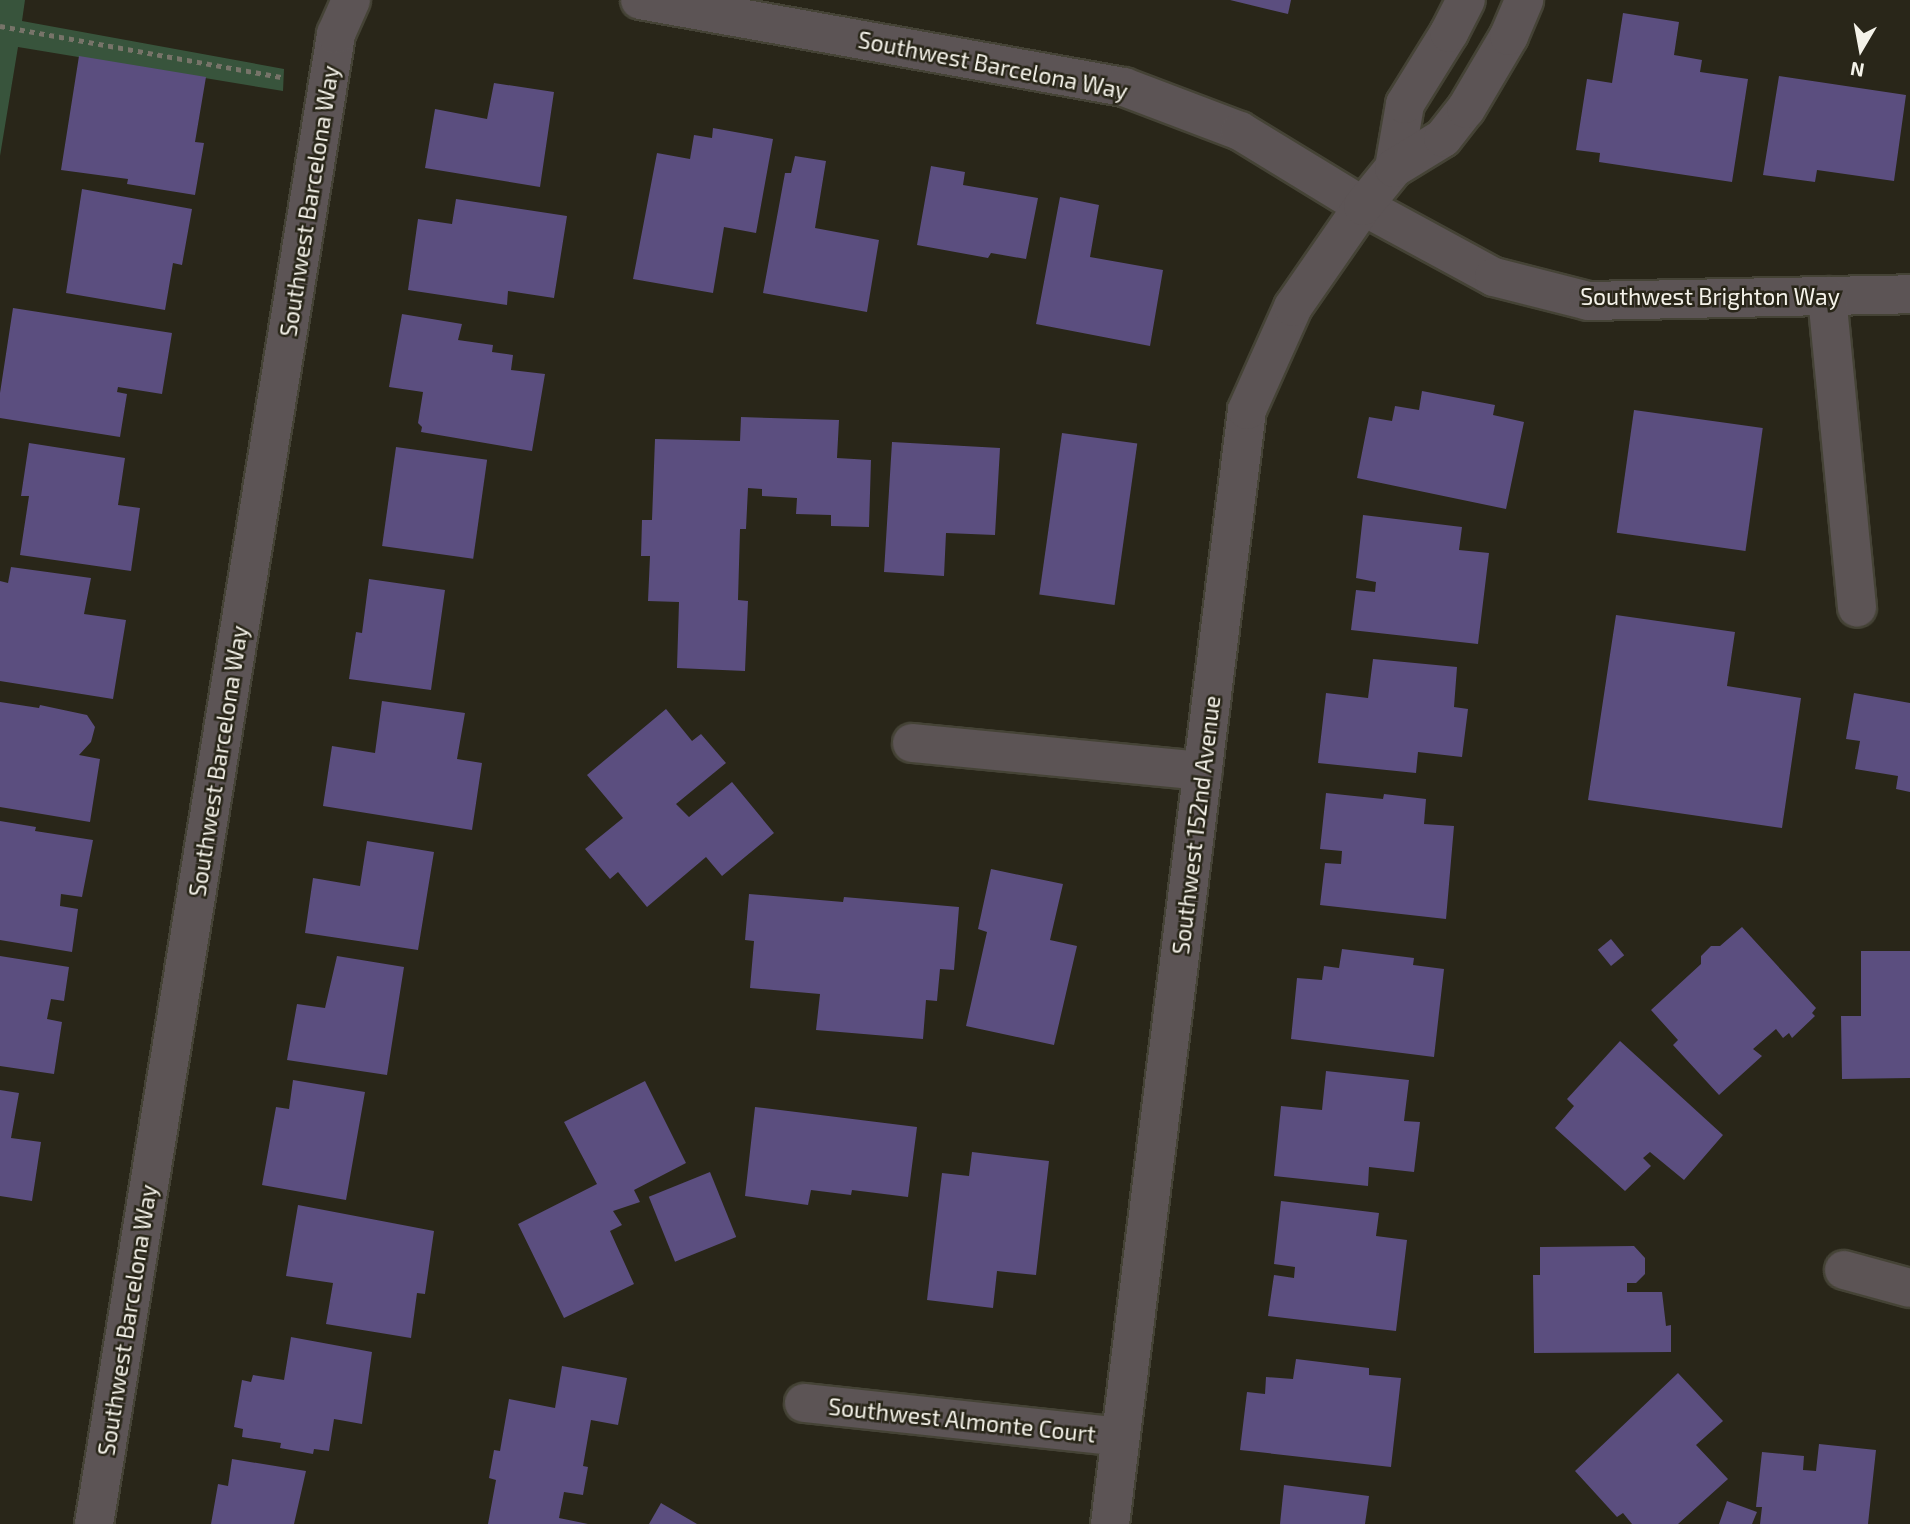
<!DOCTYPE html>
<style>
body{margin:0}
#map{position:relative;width:1910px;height:1524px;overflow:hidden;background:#292619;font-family:"Exo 2",sans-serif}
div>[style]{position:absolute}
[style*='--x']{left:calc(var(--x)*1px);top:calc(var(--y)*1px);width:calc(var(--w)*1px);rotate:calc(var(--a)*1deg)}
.green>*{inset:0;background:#38543c}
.building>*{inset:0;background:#5b4e7f;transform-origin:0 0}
.path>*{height:4.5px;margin-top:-2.25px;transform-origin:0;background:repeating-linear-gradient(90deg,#777469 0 5px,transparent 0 10px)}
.roads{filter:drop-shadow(2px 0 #454336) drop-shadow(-2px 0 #454336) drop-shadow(0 2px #454336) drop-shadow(0 -2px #454336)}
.minor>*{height:38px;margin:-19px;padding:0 19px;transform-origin:19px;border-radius:19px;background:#5c5455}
span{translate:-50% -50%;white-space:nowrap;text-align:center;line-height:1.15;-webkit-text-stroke:5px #292619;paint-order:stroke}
.street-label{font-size:23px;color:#f4f2e9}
.north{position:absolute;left:1826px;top:14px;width:70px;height:70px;-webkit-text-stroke:5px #292619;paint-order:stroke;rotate:190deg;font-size:19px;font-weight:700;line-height:28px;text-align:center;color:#f4f2e9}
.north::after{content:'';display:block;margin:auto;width:24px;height:32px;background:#f4f2e9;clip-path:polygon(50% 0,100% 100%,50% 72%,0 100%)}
</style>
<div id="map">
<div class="green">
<div style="clip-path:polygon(0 0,25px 0,22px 21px,284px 69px,283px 91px,18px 47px,0 156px)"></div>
</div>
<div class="building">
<div style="clip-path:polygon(1230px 0,1291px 0,1288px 14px)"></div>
<div style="clip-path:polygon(1623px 13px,1679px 22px,1674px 55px,1702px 60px,1700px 72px,1748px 79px,1732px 182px,1599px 162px,1600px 153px,1576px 150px,1587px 79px,1612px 83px)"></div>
<div style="clip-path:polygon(79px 56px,206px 77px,195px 142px,204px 143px,195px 195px,127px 184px,128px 179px,61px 170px)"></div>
<div style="clip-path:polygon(1779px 76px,1906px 95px,1894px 181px,1817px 170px,1815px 182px,1763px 175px)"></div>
<div style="clip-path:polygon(494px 83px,554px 92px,540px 187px,425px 168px,435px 109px,487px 119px)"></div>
<div style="clip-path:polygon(713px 128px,773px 139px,756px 233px,724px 227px,713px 293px,633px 279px,657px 153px,690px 159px,694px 135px,712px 138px)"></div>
<div style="clip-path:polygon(795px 156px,826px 161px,815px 228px,879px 240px,867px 312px,763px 293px,785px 173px,791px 173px)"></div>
<div style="clip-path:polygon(931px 166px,965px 172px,963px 185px,1038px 198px,1026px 259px,991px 253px,988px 258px,917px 245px)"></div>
<div style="clip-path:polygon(82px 189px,192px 209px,182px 265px,173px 263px,165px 310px,66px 293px)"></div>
<div style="clip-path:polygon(1060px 197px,1099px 205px,1090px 257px,1163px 270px,1150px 346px,1036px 324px)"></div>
<div style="clip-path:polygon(456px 199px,567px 216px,554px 298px,508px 291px,507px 305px,408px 290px,418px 219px,452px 224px)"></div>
<div style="clip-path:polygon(13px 308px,172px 333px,162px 394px,118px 387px,117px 392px,127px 394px,120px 437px,0 418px,0 393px)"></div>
<div style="clip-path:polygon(402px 314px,462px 324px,458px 340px,493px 345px,492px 352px,513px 355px,511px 370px,545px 374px,532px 451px,421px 432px,422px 427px,418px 423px,423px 392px,389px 387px)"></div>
<div style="clip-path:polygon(1422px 391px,1495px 405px,1493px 415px,1524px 422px,1506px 509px,1357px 478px,1369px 417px,1392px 421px,1395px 406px,1419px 410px)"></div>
<div style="left:1634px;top:410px;width:130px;height:124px;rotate:8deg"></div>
<div style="clip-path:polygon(741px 417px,839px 420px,837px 458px,871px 460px,869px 527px,831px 526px,831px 515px,796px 514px,797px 498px,762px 496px,762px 489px,748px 488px,746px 529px,740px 529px,738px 600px,748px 601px,745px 671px,677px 668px,679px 602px,648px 601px,650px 556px,641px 556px,642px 520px,652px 520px,655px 439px,740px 441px)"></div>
<div style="left:1062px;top:433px;width:76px;height:163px;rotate:8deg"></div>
<div style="clip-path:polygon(892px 442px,1000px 448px,995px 535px,946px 533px,944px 576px,884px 572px)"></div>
<div style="clip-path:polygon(29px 443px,125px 458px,118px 505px,140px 508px,131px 571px,20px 555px,29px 496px,21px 496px)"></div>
<div style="left:396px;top:447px;width:92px;height:100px;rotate:8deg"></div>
<div style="clip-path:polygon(1363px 515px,1462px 527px,1459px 550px,1489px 553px,1478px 644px,1351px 630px,1356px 590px,1375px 592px,1376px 582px,1356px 578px)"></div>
<div style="clip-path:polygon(11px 567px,91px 578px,84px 614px,126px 620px,113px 699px,0 681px,0 581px,8px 583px)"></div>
<div style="clip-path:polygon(369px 579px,445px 590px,431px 690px,349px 679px,356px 632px,362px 633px)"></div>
<div style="clip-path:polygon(1616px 615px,1735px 632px,1727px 686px,1801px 698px,1782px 828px,1588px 800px)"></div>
<div style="clip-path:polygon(1373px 659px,1457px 667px,1454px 707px,1468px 709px,1462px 757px,1418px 752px,1416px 773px,1318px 763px,1326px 693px,1368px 698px)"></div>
<div style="clip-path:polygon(1854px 693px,1910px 703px,1910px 792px,1896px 789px,1898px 776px,1855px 769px,1860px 741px,1846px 739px)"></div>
<div style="clip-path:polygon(382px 701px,465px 713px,457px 759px,482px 763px,472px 830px,323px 806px,332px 746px,375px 753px)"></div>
<div style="clip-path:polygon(0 702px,39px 708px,40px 705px,87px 715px,95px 727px,91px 742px,79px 755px,100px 759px,90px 822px,0 807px)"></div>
<div style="clip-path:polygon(666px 709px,692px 741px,701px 734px,726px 763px,676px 804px,689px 817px,732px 782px,774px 833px,722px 876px,706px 857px,647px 907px,618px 872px,610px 879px,585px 849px,623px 818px,587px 775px)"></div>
<div style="clip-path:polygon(1326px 793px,1383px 799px,1384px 794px,1426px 799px,1424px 824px,1454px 826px,1446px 919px,1320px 905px,1325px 863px,1341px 864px,1342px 851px,1320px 849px)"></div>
<div style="clip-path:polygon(0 821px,36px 827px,35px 831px,93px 840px,82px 897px,61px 894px,60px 906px,78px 909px,72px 952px,0 940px)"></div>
<div style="clip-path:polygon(367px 841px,434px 852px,418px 950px,305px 933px,313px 878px,360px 886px)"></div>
<div style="clip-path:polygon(991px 869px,1063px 884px,1050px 940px,1077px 946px,1054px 1045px,966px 1026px,987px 932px,978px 929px)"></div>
<div style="clip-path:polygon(749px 894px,843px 902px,844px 897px,959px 907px,954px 970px,940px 969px,937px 1001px,926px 1000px,923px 1039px,816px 1030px,820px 994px,750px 988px,754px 941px,745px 940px)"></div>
<div style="clip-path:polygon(1742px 927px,1816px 1008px,1812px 1013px,1815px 1016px,1792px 1038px,1789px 1033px,1783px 1038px,1776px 1029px,1753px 1049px,1762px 1056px,1719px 1095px,1673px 1045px,1678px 1040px,1651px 1010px,1701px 964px,1701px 956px,1711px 946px,1720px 946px)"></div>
<div style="left:1611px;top:939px;width:21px;height:17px;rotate:51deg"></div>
<div style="clip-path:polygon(1342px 949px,1414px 958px,1413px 965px,1444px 969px,1434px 1057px,1291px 1039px,1297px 978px,1322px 980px,1324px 966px,1339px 968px)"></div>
<div style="clip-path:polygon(1861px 951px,1910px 951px,1910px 1078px,1842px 1079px,1841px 1016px,1861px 1016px)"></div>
<div style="clip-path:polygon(0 956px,69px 967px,64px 1001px,51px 999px,47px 1019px,62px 1022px,54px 1074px,0 1066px)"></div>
<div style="clip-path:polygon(337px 956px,404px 967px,387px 1075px,287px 1060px,297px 1004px,325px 1008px)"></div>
<div style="clip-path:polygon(1620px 1041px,1723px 1135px,1684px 1180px,1650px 1152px,1643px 1158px,1651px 1166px,1625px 1191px,1555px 1128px,1574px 1106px,1567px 1099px)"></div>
<div style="clip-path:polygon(1326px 1071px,1409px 1080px,1404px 1121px,1420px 1122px,1414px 1172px,1369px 1167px,1368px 1186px,1274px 1176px,1281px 1106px,1322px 1110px)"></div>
<div style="clip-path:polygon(293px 1080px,365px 1092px,346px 1200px,262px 1185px,276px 1107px,289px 1109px)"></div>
<div style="clip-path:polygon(645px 1081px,686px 1163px,634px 1190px,640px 1202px,613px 1211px,622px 1225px,610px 1231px,634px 1284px,564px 1318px,518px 1224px,597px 1184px,564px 1122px)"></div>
<div style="clip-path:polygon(0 1090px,19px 1093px,11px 1138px,41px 1142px,32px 1201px,0 1196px)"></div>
<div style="clip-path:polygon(755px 1107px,917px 1127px,908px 1197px,852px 1190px,851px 1195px,811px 1190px,808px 1205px,745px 1196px)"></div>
<div style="clip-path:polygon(972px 1152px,1049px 1161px,1036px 1275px,997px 1271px,993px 1308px,927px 1300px,942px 1173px,969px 1176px)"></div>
<div style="left:710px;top:1172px;width:70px;height:66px;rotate:68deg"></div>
<div style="clip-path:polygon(1281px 1201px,1379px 1213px,1376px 1236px,1407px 1240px,1396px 1331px,1268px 1316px,1274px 1275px,1294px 1278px,1295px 1267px,1274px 1264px)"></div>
<div style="clip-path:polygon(298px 1205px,434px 1231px,425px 1294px,417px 1293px,411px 1338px,326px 1324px,333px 1283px,286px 1276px)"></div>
<div style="clip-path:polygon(1634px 1246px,1645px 1258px,1645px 1274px,1636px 1283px,1627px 1283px,1627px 1292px,1662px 1292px,1666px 1326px,1671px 1325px,1671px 1352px,1534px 1353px,1533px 1275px,1540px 1275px,1540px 1247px)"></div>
<div style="clip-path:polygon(291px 1337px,372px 1352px,362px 1424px,334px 1419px,329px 1451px,314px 1449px,313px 1454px,280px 1448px,281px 1443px,242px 1437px,243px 1429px,234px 1427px,242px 1380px,251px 1382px,253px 1375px,284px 1380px)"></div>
<div style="clip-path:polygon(1296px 1359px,1369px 1368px,1369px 1375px,1401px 1378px,1391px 1467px,1240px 1450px,1247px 1392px,1265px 1394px,1266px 1377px,1293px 1379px)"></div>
<div style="clip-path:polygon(562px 1366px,627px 1378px,618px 1425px,591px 1420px,583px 1466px,588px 1467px,583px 1495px,564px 1492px,559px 1518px,588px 1524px,488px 1524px,496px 1480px,489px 1478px,494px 1450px,500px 1451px,509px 1399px,555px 1408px)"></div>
<div style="clip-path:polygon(1678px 1373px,1723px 1421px,1696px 1445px,1728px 1479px,1678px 1524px,1632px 1524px,1623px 1513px,1617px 1517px,1575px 1471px)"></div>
<div style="clip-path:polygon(1819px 1444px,1876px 1450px,1868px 1524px,1760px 1524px,1762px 1507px,1756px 1507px,1762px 1452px,1804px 1456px,1803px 1470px,1816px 1471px)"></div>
<div style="clip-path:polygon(232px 1459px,306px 1471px,294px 1524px,211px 1524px,218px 1484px,228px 1486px)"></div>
<div style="clip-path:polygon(1284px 1485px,1369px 1496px,1365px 1524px,1280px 1524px)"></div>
<div style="clip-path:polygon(1727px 1501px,1757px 1512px,1752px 1524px,1719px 1524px)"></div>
<div style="clip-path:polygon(661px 1503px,697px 1524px,649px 1524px)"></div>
</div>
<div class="path">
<div style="--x:0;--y:26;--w:287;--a:10.3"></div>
</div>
<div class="roads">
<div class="minor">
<div style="--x:640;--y:0;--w:492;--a:10.2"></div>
<div style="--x:1124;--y:87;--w:124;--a:20.8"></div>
<div style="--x:1240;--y:131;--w:144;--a:31.4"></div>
<div style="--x:1363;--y:206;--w:149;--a:28.5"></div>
<div style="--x:1494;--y:277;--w:97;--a:14.3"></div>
<div style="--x:1588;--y:301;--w:322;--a:-1.2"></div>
<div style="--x:1394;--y:168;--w:65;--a:-80.2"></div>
<div style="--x:1405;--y:104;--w:84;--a:-58.2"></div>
<div style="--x:1449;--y:33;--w:37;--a:-63"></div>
<div style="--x:1827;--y:296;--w:313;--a:84.5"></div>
<div style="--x:912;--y:743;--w:292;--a:5.5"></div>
<div style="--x:1844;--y:1270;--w:68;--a:15.3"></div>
<div style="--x:804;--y:1403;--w:318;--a:6.1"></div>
<div style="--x:94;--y:1524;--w:1510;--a:-80.77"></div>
<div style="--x:336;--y:34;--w:37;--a:-66"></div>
<div style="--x:1110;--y:1524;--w:1122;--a:-82.99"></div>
<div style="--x:1247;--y:410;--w:113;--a:-65.9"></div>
<div style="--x:1293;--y:307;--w:123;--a:-55.3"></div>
<div style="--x:1363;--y:206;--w:49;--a:-50.8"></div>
<div style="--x:1394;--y:168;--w:57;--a:-31.5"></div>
<div style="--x:1443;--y:138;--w:37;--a:-52"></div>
<div style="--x:1466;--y:109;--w:85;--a:-59.5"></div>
<div style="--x:1509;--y:36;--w:39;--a:-67"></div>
</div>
</div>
<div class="street-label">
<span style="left:993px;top:65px;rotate:11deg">Southwest Barcelona Way</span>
<span style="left:309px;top:201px;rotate:-81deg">Southwest Barcelona Way</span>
<span style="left:1710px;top:296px">Southwest Brighton Way</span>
<span style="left:218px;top:761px;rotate:-81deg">Southwest Barcelona Way</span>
<span style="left:1196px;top:825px;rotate:-83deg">Southwest 152nd Avenue</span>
<span style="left:127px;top:1320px;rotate:-81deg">Southwest Barcelona Way</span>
<span style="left:962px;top:1420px;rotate:6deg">Southwest Almonte Court</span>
</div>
<div class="north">N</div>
</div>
